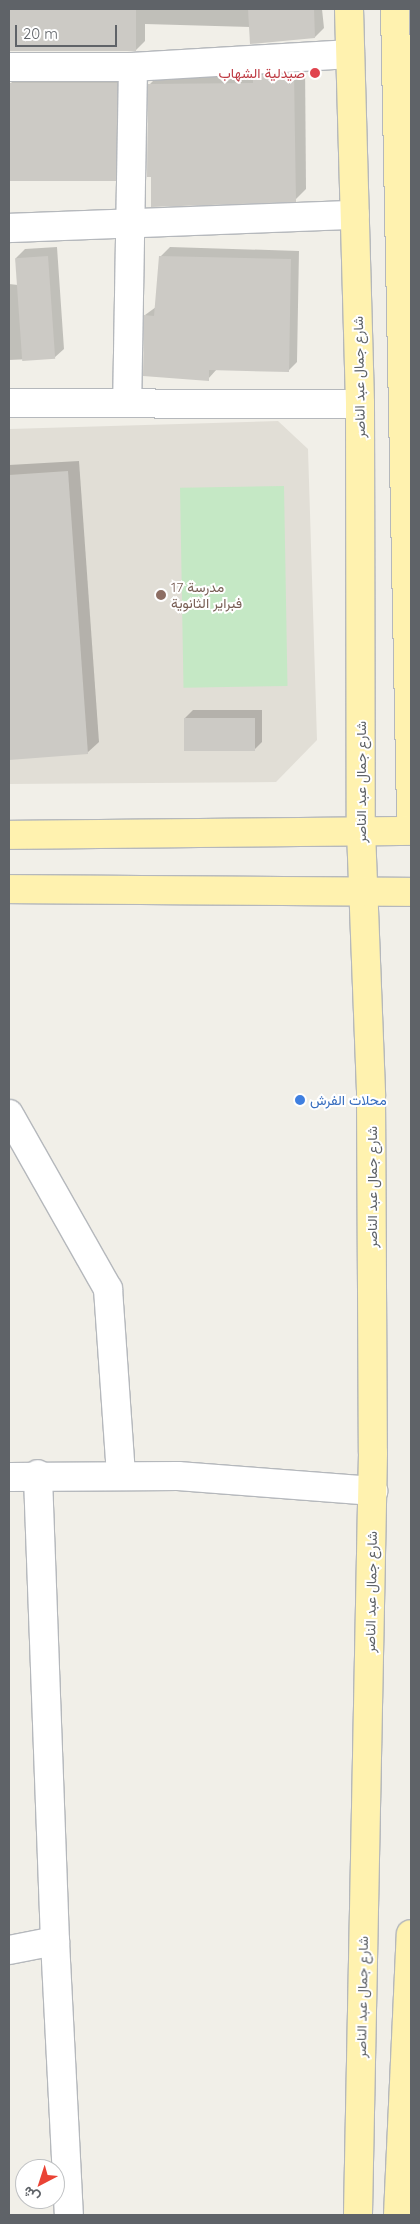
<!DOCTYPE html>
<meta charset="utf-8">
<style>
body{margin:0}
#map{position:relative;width:420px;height:2224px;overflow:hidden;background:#f1efe8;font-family:Quicksand,Vazirmatn,sans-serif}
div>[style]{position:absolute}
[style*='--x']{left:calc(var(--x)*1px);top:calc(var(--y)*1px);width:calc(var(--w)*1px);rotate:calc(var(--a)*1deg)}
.education>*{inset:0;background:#e1ded6}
.green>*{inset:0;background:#c5e8c5;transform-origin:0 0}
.shadow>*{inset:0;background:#0003}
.building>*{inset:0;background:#cccac5;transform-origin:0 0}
.roads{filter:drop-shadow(1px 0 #b5b8bc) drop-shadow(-1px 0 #b5b8bc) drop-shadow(0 1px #b5b8bc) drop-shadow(0 -1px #b5b8bc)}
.minor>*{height:28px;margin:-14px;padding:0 14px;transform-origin:14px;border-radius:14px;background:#fff}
.primary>*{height:28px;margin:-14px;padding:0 14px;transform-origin:14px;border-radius:14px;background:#fff2af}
.dots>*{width:14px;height:14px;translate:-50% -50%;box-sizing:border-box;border:2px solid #fff;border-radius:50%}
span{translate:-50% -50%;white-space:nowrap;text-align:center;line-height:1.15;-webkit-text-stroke:4px #fff;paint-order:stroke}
.health-label{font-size:14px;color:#be3a42}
.right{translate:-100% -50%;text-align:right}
.street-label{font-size:14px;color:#5f6368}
.education-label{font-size:14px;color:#785e54}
.left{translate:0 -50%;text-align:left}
.shop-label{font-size:14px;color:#366cbe}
.frame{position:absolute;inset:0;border:10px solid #5f6368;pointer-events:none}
.north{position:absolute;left:15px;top:2159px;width:50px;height:50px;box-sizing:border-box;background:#fff;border:1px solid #bfc1c3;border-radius:50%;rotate:220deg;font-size:14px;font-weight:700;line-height:20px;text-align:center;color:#5f6368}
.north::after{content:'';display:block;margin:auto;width:18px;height:22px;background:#ea4335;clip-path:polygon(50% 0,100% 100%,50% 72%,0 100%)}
.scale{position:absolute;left:15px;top:25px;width:102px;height:22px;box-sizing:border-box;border:2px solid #5f6368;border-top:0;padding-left:6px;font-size:15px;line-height:18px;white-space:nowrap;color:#5f6368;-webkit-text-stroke:4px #fff;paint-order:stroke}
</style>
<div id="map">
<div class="education">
<div style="clip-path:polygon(278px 421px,308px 449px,317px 740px,276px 782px,9px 784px,9px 429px)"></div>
</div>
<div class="green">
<div style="left:284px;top:486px;width:200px;height:104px;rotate:89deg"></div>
</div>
<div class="shadow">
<div style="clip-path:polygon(9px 9px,322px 9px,324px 28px,315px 37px,250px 27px,145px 24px,145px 41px,136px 50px,9px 45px)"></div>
<div style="clip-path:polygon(305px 62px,306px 189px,295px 200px,150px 84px,161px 73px)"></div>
<div style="clip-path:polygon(21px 73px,127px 73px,125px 166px,115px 176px,11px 83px)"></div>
<div style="clip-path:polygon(57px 247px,64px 349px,54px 358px,9px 360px,9px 284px,18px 285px,16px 258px,25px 249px)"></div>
<div style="clip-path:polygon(170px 247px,299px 251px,297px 362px,288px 371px,217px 369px,208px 379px,145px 315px,156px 307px,161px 256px)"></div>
<div style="clip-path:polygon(79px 461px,99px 742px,87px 753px,9px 759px,9px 465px)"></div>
<div style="clip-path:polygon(193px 710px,262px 710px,262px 742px,254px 750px,185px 718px)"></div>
</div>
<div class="building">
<div style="left:9px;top:9px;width:127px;height:42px"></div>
<div style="clip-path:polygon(248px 9px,314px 9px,315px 38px,250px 44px)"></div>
<div style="clip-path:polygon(294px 73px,296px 202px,151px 207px,151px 177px,147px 177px,148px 84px,253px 83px,253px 75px)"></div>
<div style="left:10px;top:83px;width:107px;height:98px"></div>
<div style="left:48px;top:256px;width:103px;height:33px;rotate:86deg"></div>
<div style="clip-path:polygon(159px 256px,291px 259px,289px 372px,209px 370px,209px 381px,143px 376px,144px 315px,154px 316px)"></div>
<div style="clip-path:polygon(68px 471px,88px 754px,9px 760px,9px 475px)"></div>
<div style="left:184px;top:718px;width:71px;height:33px"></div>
</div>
<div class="roads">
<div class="minor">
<div style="--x:9;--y:67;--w:124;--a:0"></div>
<div style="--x:133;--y:67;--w:335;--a:91"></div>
<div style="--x:133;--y:67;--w:217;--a:-3.4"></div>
<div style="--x:9;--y:228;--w:346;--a:-2.2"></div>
<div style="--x:9;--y:403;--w:351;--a:0.2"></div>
<div style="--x:9;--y:1114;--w:201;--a:60.5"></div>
<div style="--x:108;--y:1289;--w:187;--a:86"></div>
<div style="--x:9;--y:1477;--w:169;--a:-0.3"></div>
<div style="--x:178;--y:1476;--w:196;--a:4.4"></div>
<div style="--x:55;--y:1941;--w:274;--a:87.1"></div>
<div style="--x:9;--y:1950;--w:47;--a:-11.1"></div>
<div style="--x:55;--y:1941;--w:467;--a:-92.1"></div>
</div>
<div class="primary">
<div style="--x:349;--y:9;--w:395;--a:88.4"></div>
<div style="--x:360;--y:404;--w:427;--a:89.9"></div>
<div style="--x:361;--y:831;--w:265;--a:87.8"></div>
<div style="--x:371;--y:1096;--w:357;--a:89.7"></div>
<div style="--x:373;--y:1453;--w:762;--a:91.13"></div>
<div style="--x:395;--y:9;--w:807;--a:88.86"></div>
<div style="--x:9;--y:835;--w:402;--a:-0.6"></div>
<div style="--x:9;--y:889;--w:402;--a:0.4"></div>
<div style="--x:398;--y:2215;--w:281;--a:-87.4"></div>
</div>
</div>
<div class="dots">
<div style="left:315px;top:73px;background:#e0444e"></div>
<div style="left:161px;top:595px;background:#8d6e63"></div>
<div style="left:300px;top:1100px;background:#3f7fe0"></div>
</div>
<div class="health-label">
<span class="right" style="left:305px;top:73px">صيدلية الشهاب</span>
</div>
<div class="street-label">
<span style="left:359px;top:377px;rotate:-91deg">شارع جمال عبد الناصر</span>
<span style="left:361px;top:782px;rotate:-90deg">شارع جمال عبد الناصر</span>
<span style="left:372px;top:1187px;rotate:-90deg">شارع جمال عبد الناصر</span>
<span style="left:371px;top:1592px;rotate:-89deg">شارع جمال عبد الناصر</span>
<span style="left:362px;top:1997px;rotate:-89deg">شارع جمال عبد الناصر</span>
</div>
<div class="education-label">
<span class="left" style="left:171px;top:595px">مدرسة 17<br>فبراير الثانوية</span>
</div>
<div class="shop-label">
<span class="left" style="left:310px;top:1100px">محلات الفرش</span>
</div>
<div class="frame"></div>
<div class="north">ش</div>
<div class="scale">20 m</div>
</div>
